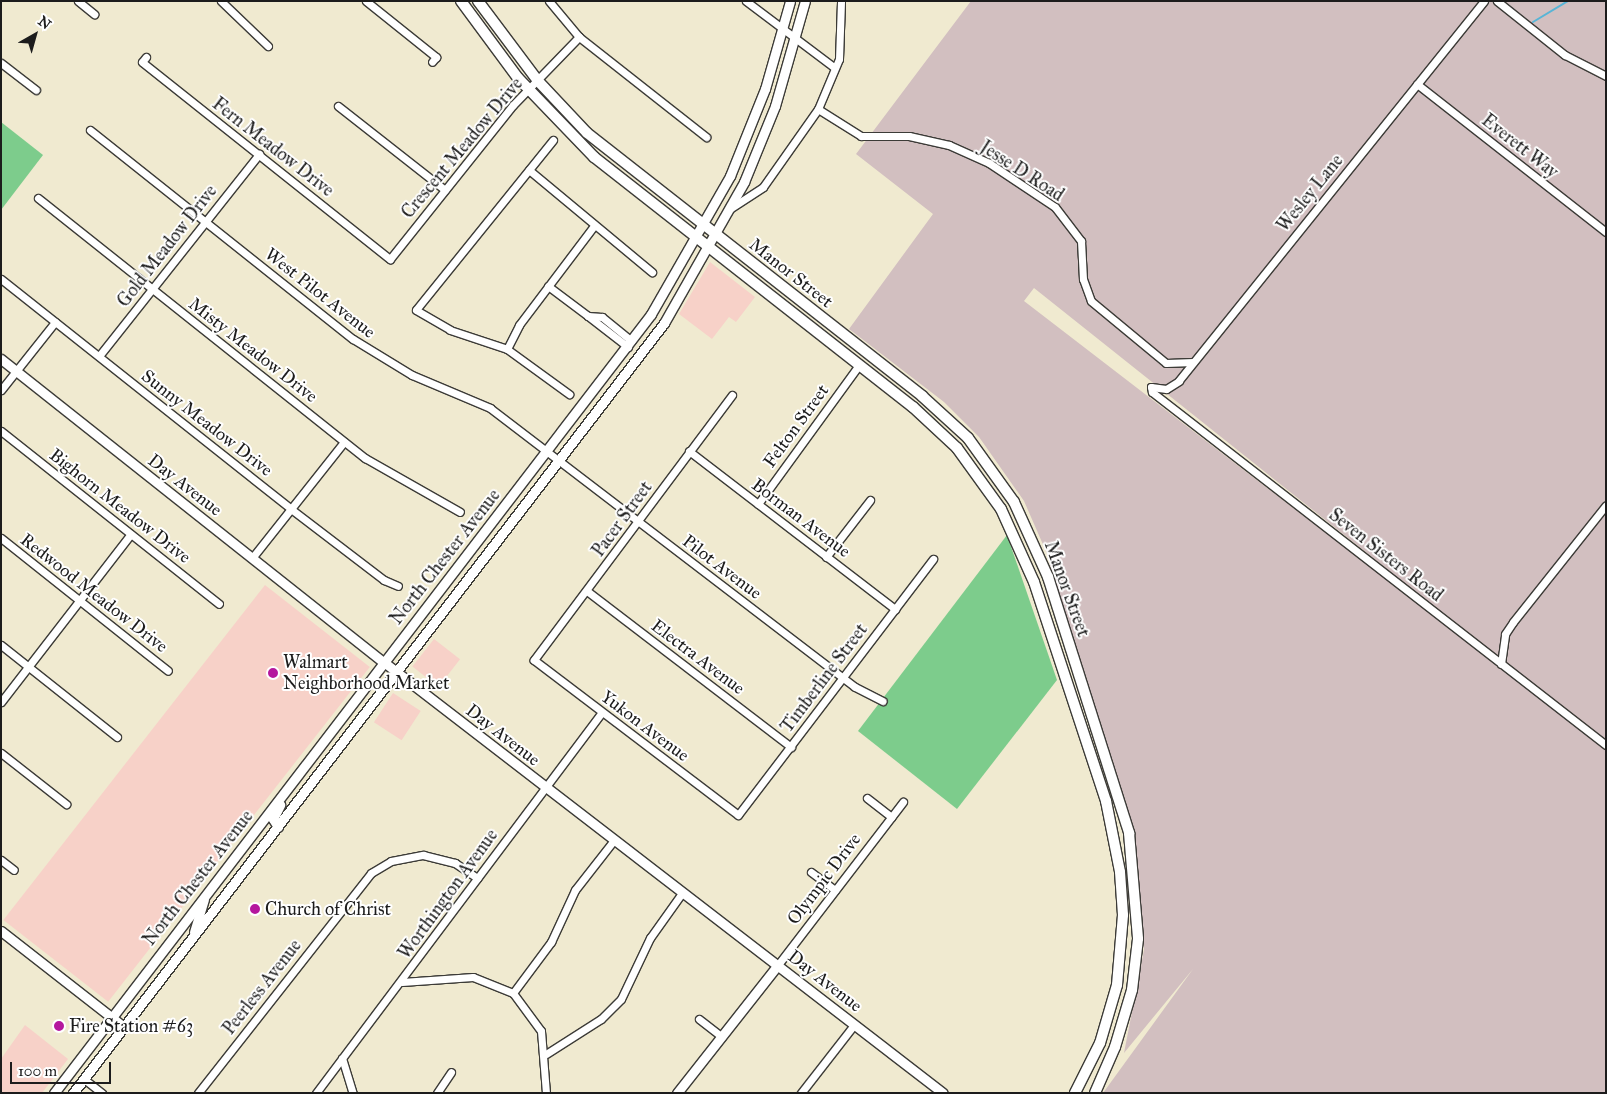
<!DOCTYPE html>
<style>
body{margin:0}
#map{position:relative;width:1607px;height:1094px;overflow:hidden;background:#f0ead0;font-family:"IM FELL Great Primer",serif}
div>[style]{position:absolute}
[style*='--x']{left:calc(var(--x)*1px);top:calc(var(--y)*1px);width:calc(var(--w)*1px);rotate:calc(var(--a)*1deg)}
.built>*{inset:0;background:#f7d1c8;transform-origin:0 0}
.industrial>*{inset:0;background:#d2bfc0}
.green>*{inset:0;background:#7dcc8c}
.stream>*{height:2px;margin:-1px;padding:0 1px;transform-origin:1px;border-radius:1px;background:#58b5d6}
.roads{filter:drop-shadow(1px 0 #3c3b37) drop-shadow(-1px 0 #3c3b37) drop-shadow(0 1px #3c3b37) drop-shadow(0 -1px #3c3b37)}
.street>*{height:7px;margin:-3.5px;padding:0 3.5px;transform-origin:3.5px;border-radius:3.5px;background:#fff}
.secondary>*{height:9px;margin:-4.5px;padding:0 4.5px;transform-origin:4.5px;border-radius:4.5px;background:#fff}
.primary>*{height:10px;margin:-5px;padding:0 5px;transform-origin:5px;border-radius:5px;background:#fff}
.dots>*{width:14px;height:14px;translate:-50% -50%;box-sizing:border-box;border:2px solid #fff;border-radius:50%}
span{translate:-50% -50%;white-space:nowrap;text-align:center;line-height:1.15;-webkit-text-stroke:4px #fff;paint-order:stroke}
.street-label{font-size:18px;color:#1c1c1c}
.poi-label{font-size:18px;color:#1c1c1c}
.left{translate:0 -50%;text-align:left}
.frame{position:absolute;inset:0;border:2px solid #1c1c1c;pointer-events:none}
.north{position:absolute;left:10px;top:10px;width:50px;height:50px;-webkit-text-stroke:4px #fff;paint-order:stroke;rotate:38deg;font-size:14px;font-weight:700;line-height:20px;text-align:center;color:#1c1c1c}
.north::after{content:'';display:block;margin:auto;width:18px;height:22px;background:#1c1c1c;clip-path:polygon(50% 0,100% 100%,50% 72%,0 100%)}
.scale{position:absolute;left:10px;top:1062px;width:101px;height:22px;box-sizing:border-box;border:2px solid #1c1c1c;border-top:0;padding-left:6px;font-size:15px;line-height:18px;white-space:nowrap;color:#1c1c1c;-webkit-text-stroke:4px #fff;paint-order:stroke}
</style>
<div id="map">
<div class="built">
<div style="clip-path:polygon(710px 262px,755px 297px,736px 322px,729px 317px,712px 339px,679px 314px)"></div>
<div style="left:265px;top:585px;width:133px;height:425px;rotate:38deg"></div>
<div style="left:434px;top:639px;width:33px;height:35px;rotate:38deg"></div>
<div style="left:393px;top:693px;width:33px;height:35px;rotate:33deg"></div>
<div style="clip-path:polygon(25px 1025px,68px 1059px,42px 1093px,1px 1093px,1px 1059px)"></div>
</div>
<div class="industrial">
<div style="clip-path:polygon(evenodd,971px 1px,1606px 1px,1606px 1093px,1103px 1093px,1193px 969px,1124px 1053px,1144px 950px,1132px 831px,1080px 697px,1048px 556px,1024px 501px,979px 437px,944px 402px,849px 329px,933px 214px,856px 154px,971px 1px,1034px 288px,1456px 624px,1452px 630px,1024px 301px,1034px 288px)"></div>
</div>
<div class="green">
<div style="clip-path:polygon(1px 122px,43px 155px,1px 210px)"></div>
<div style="clip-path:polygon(1007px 535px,1057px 680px,957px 809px,858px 731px)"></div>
</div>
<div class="stream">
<div style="--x:1533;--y:22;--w:41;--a:-31"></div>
</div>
<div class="roads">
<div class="street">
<div style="--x:78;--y:1;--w:21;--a:39"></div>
<div style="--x:221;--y:1;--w:65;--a:43.8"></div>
<div style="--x:366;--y:1;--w:90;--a:38.7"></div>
<div style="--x:436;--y:57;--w:6;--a:129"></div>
<div style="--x:549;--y:1;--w:47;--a:50.2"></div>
<div style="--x:579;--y:37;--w:162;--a:38.2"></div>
<div style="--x:746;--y:1;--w:111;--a:37"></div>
<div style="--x:1484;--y:1;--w:487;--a:128.8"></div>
<div style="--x:1179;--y:381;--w:15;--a:148"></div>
<div style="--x:1166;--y:389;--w:15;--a:-172"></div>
<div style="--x:1151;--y:387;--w:5;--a:79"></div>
<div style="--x:1152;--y:392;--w:575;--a:37.87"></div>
<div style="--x:1497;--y:1;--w:87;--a:38.5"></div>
<div style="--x:1565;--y:55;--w:46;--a:27.1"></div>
<div style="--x:146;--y:57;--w:6;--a:129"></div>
<div style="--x:142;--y:62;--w:317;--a:38.5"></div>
<div style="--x:390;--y:259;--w:197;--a:-51.4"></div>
<div style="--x:513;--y:105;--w:95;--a:-45.9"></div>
<div style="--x:1;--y:63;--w:44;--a:37.6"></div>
<div style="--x:1417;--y:84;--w:240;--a:38.1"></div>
<div style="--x:338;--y:106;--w:136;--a:38.1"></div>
<div style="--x:818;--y:109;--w:51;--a:32.1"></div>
<div style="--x:861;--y:136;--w:48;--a:0"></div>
<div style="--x:909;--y:136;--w:41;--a:12.7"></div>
<div style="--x:949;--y:145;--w:44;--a:24.2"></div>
<div style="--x:989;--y:163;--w:79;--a:33.7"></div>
<div style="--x:1055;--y:207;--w:43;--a:52.6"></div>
<div style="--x:1081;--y:241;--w:38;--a:87"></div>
<div style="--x:1083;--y:279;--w:23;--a:70"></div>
<div style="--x:1091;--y:301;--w:97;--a:39.6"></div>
<div style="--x:1166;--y:363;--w:27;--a:-2"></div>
<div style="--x:90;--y:130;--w:336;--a:38.5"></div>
<div style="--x:353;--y:339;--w:69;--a:31.4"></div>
<div style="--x:412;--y:375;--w:85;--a:22.9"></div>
<div style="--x:490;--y:408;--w:459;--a:37.4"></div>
<div style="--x:855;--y:687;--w:31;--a:27"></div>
<div style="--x:553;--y:140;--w:218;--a:128.9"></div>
<div style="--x:416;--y:310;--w:39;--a:30"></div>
<div style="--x:450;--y:330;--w:60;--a:18.4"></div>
<div style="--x:507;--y:349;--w:77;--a:36"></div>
<div style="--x:529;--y:170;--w:160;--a:39.7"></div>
<div style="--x:38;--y:198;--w:418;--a:38.5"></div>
<div style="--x:365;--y:458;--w:109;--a:29.6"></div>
<div style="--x:731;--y:208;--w:38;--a:-33"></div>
<div style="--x:763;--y:187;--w:95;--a:-54.8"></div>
<div style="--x:818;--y:109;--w:54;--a:-67.2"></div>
<div style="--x:839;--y:59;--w:58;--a:-88"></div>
<div style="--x:1;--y:279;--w:370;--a:38.4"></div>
<div style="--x:291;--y:509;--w:117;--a:37.4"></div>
<div style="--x:384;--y:580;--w:15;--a:23"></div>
<div style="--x:548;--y:286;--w:50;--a:36.9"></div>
<div style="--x:628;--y:347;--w:51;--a:-142.2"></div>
<div style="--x:588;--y:316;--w:14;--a:4"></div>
<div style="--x:602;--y:317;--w:38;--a:39"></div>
<div style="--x:507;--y:349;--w:27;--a:-63"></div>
<div style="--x:519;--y:325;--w:123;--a:-52.9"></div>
<div style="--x:99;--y:356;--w:258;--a:-51.6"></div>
<div style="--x:1;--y:390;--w:87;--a:-51.5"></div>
<div style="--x:732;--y:395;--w:331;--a:126.8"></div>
<div style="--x:534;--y:660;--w:256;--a:37.2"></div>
<div style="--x:738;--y:815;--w:322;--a:-52.7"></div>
<div style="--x:1;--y:431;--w:278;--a:38.4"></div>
<div style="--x:689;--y:451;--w:260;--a:37.5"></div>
<div style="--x:758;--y:504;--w:172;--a:-54"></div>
<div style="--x:1;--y:538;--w:213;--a:38.5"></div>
<div style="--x:826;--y:557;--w:72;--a:-52.3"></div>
<div style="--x:252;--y:558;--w:148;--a:-51.6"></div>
<div style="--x:587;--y:591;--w:257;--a:37.4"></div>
<div style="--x:1;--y:645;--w:148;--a:38.4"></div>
<div style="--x:1501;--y:664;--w:30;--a:-82"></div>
<div style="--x:1505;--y:634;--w:14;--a:-56"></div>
<div style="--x:1513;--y:622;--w:149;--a:-51.5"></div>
<div style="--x:1;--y:702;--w:212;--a:-52.3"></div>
<div style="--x:1;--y:753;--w:83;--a:38.1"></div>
<div style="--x:867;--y:798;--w:31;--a:38"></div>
<div style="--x:1;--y:860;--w:16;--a:38"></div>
<div style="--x:811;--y:872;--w:30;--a:37"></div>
<div style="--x:777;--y:966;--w:207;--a:-52.5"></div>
<div style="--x:402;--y:982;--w:71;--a:-4"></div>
<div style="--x:473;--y:977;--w:43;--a:21.8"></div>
<div style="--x:513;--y:993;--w:47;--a:53.6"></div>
<div style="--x:541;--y:1031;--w:62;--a:85.4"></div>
<div style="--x:513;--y:993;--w:64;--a:-53.3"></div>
<div style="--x:551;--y:942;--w:57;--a:-65.2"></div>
<div style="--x:575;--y:890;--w:63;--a:-52"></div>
<div style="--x:699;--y:1019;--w:29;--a:38"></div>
<div style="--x:546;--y:1054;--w:65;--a:-32.5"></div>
<div style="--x:601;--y:1019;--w:28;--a:-45"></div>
<div style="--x:621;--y:999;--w:68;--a:-64.6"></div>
<div style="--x:650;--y:938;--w:55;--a:-54.6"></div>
<div style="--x:342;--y:1058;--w:37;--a:73"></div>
<div style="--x:84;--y:1079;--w:23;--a:38"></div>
<div style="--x:198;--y:1093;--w:280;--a:-51.8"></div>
<div style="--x:371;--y:873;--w:23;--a:-31"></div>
<div style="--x:391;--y:861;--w:33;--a:-11"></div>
<div style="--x:423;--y:855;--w:33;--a:14"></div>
<div style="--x:455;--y:863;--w:27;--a:34"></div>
<div style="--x:316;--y:1093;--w:476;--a:-53.1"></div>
<div style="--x:437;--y:1093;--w:25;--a:-56"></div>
<div style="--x:801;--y:1093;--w:86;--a:-52.1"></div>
</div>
<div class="secondary">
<div style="--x:1;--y:359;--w:490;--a:38.4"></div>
<div style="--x:385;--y:663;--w:704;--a:37.62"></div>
<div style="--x:278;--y:827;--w:9;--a:-122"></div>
<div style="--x:273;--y:819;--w:16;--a:-63"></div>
<div style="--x:1;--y:931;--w:156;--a:38"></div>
<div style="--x:194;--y:932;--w:34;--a:-73"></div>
<div style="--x:54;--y:1093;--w:981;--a:-52.53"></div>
<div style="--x:651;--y:314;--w:159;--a:-60.2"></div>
<div style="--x:730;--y:176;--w:94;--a:-68.1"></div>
<div style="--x:765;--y:89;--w:91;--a:-74.1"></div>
<div style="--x:73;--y:1093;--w:971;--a:-52.49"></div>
<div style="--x:664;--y:323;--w:162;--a:-60.4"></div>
<div style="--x:744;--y:182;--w:82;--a:-67.8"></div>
<div style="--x:775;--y:106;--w:109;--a:-74.1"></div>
<div style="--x:677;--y:1093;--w:162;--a:-51.8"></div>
</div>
<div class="primary">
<div style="--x:461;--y:1;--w:96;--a:53.5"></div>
<div style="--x:518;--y:78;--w:110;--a:46.1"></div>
<div style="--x:594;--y:157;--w:405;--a:38.1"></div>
<div style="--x:913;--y:407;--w:60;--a:43"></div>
<div style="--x:957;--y:448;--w:75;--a:54.2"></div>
<div style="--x:1001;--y:509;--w:80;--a:65.7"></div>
<div style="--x:1034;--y:582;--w:231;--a:71.8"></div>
<div style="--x:1106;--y:801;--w:72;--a:78.8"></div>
<div style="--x:1120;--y:872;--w:43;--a:86"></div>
<div style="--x:1123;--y:915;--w:70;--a:94.9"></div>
<div style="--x:1117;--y:985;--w:60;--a:106.3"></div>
<div style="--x:1100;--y:1043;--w:56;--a:116.6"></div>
<div style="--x:478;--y:1;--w:100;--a:53.1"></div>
<div style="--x:538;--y:81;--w:71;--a:46.7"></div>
<div style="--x:587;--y:133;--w:426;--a:38.1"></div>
<div style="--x:922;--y:396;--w:62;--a:42.4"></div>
<div style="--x:968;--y:438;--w:79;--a:54.3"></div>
<div style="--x:1014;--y:502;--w:82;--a:65.6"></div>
<div style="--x:1048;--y:577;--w:269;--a:72.4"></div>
<div style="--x:1129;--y:833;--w:106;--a:85.1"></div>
<div style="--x:1138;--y:939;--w:51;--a:96.7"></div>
<div style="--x:1132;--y:990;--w:59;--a:106.6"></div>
<div style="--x:1115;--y:1047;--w:50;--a:113.5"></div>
</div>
</div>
<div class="dots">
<div style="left:273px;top:673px;background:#b5179e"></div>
<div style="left:255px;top:909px;background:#b5179e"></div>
<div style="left:59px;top:1026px;background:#b5179e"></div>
</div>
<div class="street-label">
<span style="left:1520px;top:146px;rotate:38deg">Everett Way</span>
<span style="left:273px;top:147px;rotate:38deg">Fern Meadow Drive</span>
<span style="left:462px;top:148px;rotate:-50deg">Crescent Meadow Drive</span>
<span style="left:1022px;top:171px;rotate:33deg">Jesse D Road</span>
<span style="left:1310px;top:193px;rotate:-51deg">Wesley Lane</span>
<span style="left:167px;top:246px;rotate:-52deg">Gold Meadow Drive</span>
<span style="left:791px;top:273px;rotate:38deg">Manor Street</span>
<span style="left:320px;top:293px;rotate:38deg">West Pilot Avenue</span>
<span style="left:253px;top:350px;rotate:38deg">Misty Meadow Drive</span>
<span style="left:207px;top:423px;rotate:38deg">Sunny Meadow Drive</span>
<span style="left:796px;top:426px;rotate:-54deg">Felton Street</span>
<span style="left:185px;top:485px;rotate:38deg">Day Avenue</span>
<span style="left:120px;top:506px;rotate:38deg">Bighorn Meadow Drive</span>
<span style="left:801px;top:518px;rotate:37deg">Borman Avenue</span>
<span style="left:622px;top:519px;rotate:-54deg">Pacer Street</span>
<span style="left:1386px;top:555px;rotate:38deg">Seven Sisters Road</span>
<span style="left:445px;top:557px;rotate:-52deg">North Chester Avenue</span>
<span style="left:722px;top:567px;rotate:37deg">Pilot Avenue</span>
<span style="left:1067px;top:589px;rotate:70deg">Manor Street</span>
<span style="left:94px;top:593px;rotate:38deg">Redwood Meadow Drive</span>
<span style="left:698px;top:657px;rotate:37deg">Electra Avenue</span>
<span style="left:824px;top:678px;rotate:-53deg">Timberline Street</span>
<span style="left:645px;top:726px;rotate:37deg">Yukon Avenue</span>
<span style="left:503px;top:735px;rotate:38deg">Day Avenue</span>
<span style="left:198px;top:878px;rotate:-52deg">North Chester Avenue</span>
<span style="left:824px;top:879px;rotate:-53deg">Olympic Drive</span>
<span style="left:448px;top:894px;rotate:-54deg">Worthington Avenue</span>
<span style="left:825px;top:981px;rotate:38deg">Day Avenue</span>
<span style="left:262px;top:987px;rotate:-52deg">Peerless Avenue</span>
</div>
<div class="poi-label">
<span class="left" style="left:283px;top:673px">Walmart<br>Neighborhood Market</span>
<span class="left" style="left:265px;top:909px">Church of Christ</span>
<span class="left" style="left:69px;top:1026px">Fire Station #63</span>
</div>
<div class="frame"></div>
<div class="north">N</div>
<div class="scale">100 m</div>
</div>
